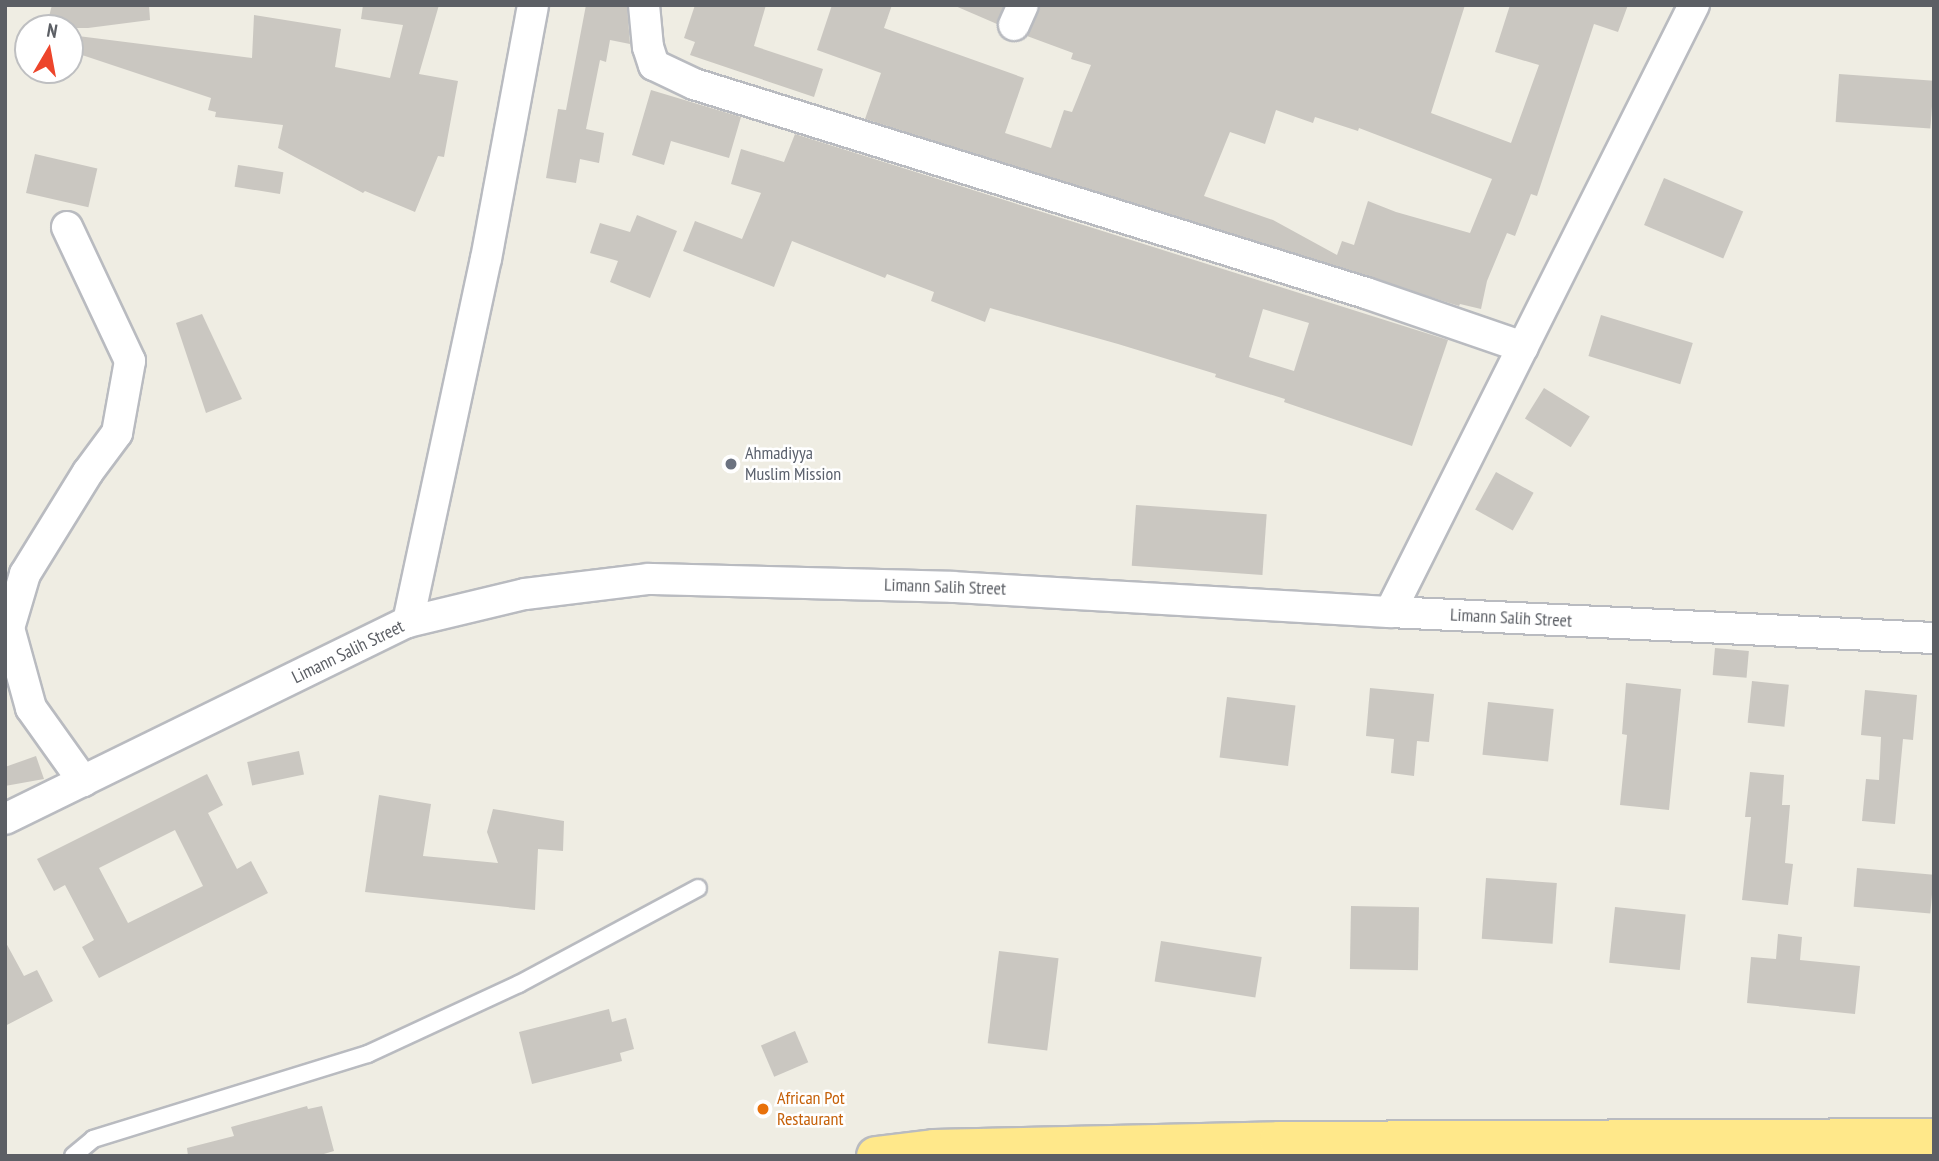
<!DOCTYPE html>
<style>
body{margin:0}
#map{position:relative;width:1939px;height:1161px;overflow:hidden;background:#efede3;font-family:"PT Sans Narrow",sans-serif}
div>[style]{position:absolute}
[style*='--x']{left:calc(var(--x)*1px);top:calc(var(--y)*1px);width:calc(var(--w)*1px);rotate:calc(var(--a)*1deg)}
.building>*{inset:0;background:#cac7c1;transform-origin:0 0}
.roads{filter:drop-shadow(2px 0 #b9bbc0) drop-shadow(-2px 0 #b9bbc0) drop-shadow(0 2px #b9bbc0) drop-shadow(0 -2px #b9bbc0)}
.lane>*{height:16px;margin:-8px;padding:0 8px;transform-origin:8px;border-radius:8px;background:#fff}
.street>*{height:30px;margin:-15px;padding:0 15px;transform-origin:15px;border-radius:15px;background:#fff}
.highway>*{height:38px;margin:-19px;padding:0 19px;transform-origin:19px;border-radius:19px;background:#ffe88a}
.dots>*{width:19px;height:19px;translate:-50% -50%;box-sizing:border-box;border:4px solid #fff;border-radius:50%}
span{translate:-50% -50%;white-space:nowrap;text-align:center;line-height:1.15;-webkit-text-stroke:5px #fff;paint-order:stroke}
.worship-label{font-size:18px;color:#5b616d}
.left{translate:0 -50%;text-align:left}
.street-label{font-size:18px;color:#5c5f65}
.food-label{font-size:18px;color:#c56008}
.frame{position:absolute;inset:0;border:7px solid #5c5f65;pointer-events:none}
.north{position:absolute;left:14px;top:14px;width:70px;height:70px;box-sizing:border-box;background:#fff;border:2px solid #bebfc1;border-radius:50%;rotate:10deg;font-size:19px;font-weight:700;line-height:28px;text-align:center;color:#5c5f65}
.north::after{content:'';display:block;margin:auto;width:24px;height:32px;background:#ed452b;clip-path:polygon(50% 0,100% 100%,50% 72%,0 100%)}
</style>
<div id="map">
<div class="building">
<div style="clip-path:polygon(52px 5px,149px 5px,150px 20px,88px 28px,46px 28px)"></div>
<div style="clip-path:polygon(363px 5px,439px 5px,419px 74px,458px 81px,444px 157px,438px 156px,415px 212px,365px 191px,363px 193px,278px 148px,283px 125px,215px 117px,216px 112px,208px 110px,211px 98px,70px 51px,70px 35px,252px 58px,254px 15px,341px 29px,335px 67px,390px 78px,403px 25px,361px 19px)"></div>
<div style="clip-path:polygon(586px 5px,627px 5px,630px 44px,610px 40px,606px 62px,600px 60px,586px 129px,604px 133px,599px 163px,580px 159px,576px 183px,546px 178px,558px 109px,566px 110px)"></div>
<div style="clip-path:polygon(695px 5px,766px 5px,754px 46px,823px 69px,814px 97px,690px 55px,695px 42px,684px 38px)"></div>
<div style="clip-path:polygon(evenodd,832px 5px,892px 5px,884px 28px,1024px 78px,1005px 133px,1051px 148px,1064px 110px,1072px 112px,1091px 65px,1071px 59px,1073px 53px,1027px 36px,1040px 5px,1465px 5px,1431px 113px,1511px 143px,1539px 65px,1495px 52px,1510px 5px,1628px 5px,1618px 32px,1594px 24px,1537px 196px,1531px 194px,1515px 236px,1507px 233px,1487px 281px,1481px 309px,1460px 304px,1459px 306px,865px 119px,881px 73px,817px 50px,832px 5px,1276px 110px,1313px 123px,1315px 117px,1358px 131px,1359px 128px,1492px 179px,1470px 233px,1396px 212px,1368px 201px,1354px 245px,1342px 241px,1337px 255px,1273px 220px,1204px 196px,1230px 132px,1265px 144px,1276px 110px)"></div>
<div style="clip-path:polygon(953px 5px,1004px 5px,997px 24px)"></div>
<div style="left:1839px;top:74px;width:95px;height:48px;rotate:4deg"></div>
<div style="clip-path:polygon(651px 90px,741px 117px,729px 158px,671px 141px,664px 165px,632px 155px)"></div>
<div style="clip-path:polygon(evenodd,795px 134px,1448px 340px,1412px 446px,1284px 402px,1285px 399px,1215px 377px,1216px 374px,1118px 344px,990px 308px,985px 322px,931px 301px,934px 292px,887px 274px,885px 278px,792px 241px,774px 287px,683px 251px,695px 221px,742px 239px,761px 193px,731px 184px,741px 149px,784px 162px,795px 134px,1263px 309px,1309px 323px,1294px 371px,1249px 357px,1263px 309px)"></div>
<div style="left:35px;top:154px;width:64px;height:40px;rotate:13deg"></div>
<div style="left:238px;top:165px;width:46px;height:22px;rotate:9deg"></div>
<div style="left:1664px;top:178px;width:86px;height:51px;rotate:23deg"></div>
<div style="clip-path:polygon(637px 215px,677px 231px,650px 298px,610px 282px,618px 261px,590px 253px,600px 223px,630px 232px)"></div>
<div style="clip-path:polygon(202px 314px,242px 399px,206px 413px,176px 323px)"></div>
<div style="left:1601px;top:315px;width:96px;height:43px;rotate:17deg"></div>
<div style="left:1544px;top:388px;width:54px;height:36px;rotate:32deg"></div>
<div style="left:1496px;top:472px;width:43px;height:43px;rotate:29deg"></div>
<div style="left:1136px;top:505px;width:131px;height:61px;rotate:4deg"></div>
<div style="left:1715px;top:648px;width:34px;height:27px;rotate:5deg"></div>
<div style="left:1752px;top:681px;width:37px;height:42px;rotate:6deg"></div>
<div style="clip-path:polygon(1626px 683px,1681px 689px,1669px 810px,1620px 805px,1627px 735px,1622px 734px)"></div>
<div style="clip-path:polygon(1370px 688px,1434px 694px,1429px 742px,1417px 741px,1414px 776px,1391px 773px,1394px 739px,1366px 736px)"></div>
<div style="clip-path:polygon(1865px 690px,1917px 695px,1913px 740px,1903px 739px,1895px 824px,1862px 821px,1866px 779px,1879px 780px,1881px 737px,1861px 735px)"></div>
<div style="left:1227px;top:697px;width:69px;height:61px;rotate:7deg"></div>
<div style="left:1488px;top:702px;width:66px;height:53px;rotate:6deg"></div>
<div style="left:299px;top:751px;width:24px;height:53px;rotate:78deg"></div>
<div style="clip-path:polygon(36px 756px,44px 779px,5px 786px,5px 767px)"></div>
<div style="clip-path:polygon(1750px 772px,1784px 775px,1782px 805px,1790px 805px,1785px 863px,1793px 864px,1788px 905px,1742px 900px,1751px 817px,1745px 817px)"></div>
<div style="clip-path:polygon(evenodd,207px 774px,223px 805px,208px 813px,237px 869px,251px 861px,268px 893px,99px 978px,82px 947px,94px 940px,65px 885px,54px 891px,37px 859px,207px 774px,175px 830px,203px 886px,128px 923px,99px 868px,175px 830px)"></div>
<div style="clip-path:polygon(379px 795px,431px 804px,423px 856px,498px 863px,487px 832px,493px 809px,564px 821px,563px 851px,538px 849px,535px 910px,365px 892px)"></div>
<div style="left:1857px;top:868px;width:77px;height:39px;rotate:5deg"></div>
<div style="left:1486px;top:878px;width:71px;height:61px;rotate:4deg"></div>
<div style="left:1351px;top:906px;width:68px;height:63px;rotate:1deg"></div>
<div style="left:1615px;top:907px;width:71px;height:56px;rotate:6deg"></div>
<div style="clip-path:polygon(1778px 934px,1802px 937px,1800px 960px,1860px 966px,1855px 1014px,1747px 1003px,1751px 957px,1776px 959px)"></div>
<div style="clip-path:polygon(5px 941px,24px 976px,37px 970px,53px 1001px,5px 1026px)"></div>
<div style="left:1161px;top:941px;width:102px;height:41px;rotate:9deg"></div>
<div style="left:999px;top:951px;width:60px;height:93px;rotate:7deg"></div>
<div style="clip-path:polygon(609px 1009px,612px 1022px,626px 1018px,634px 1049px,620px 1053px,622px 1061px,532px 1084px,519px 1032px)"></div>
<div style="left:795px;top:1031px;width:34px;height:37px;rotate:67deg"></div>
<div style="clip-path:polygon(307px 1106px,308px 1109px,322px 1106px,334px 1151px,317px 1156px,188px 1156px,187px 1148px,234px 1136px,231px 1127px)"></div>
</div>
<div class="roads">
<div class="lane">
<div style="--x:73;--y:1156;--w:26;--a:-40"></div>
<div style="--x:93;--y:1139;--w:288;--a:-17.2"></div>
<div style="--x:368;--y:1054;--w:166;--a:-24.9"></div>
<div style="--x:519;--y:984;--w:203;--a:-28.2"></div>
</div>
<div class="street">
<div style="--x:644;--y:5;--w:42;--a:84.6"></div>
<div style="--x:648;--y:47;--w:19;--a:72"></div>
<div style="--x:654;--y:65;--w:44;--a:25.4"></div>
<div style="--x:694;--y:84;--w:704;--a:17.28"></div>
<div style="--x:1366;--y:293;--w:166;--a:19"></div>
<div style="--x:1014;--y:25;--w:22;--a:-66"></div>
<div style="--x:67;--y:227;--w:148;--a:64.8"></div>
<div style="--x:130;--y:361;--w:73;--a:100.2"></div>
<div style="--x:117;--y:433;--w:49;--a:126.6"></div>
<div style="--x:88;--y:472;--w:120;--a:121.7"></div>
<div style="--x:25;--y:574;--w:56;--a:106.5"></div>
<div style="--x:9;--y:628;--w:83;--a:74.6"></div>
<div style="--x:31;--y:708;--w:90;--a:54.5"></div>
<div style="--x:1390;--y:612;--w:679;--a:-63.4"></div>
<div style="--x:408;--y:622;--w:371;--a:-77.9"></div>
<div style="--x:486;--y:259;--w:258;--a:-79.5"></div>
<div style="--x:5;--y:819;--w:449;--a:-26.1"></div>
<div style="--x:408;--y:622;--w:120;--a:-13.5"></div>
<div style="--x:525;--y:594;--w:125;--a:-6.9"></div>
<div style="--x:649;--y:579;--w:304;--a:1.5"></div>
<div style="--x:953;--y:587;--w:438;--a:3.3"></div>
<div style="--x:1390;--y:612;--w:545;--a:2.74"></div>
</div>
<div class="highway">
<div style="--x:876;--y:1156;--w:58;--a:-6.9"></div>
<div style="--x:934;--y:1149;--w:345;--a:-1.3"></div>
<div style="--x:1279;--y:1141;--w:655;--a:-0.26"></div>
</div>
</div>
<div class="dots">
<div style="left:731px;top:464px;background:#6b7280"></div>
<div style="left:763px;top:1109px;background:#e8710a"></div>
</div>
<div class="worship-label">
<span class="left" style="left:745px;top:464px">Ahmadiyya<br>Muslim Mission</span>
</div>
<div class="street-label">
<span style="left:945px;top:587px;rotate:2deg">Limann Salih Street</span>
<span style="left:1511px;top:618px;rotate:3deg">Limann Salih Street</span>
<span style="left:348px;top:652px;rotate:-26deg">Limann Salih Street</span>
</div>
<div class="food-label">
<span class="left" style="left:777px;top:1109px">African Pot<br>Restaurant</span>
</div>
<div class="frame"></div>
<div class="north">N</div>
</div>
